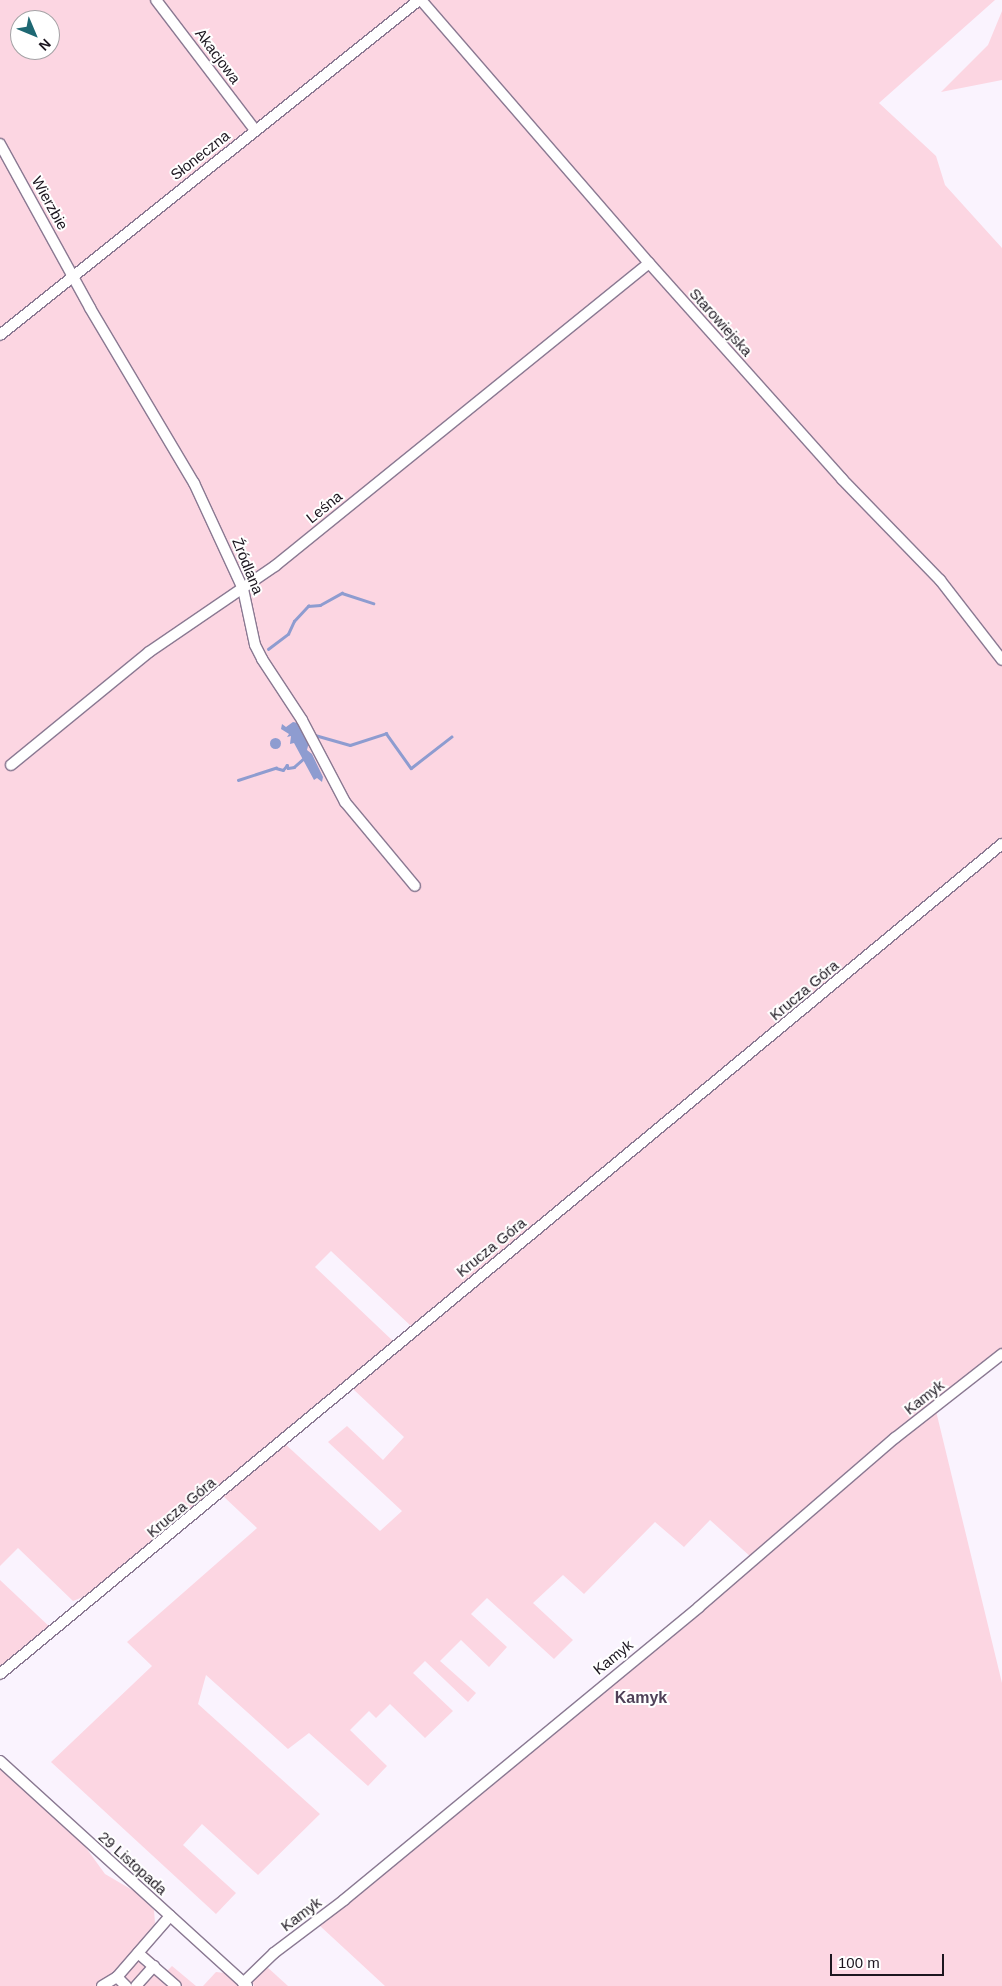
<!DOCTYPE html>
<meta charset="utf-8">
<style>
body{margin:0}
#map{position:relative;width:1002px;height:1986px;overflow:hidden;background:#faf3fe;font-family:Arial,sans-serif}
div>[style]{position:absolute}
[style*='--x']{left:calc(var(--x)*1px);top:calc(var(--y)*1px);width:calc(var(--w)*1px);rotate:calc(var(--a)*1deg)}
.green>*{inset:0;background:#fcd6e2}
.water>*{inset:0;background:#8e9cd0}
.round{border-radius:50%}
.stream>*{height:2.5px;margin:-1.25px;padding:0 1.25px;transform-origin:1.25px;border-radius:1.25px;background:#8e9cd0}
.roads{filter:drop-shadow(1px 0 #8a7992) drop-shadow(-1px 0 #8a7992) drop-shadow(0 1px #8a7992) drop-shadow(0 -1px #8a7992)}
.minor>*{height:10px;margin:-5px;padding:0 5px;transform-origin:5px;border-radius:5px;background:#fff}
span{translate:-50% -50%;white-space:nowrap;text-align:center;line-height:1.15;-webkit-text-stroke:4px #fff;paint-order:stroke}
.street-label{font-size:15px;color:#1c161f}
.neighbourhood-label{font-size:16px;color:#504158;font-weight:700}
.north{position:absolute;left:10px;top:10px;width:50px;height:50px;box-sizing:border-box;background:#fff;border:1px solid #a4a2a5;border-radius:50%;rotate:135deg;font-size:14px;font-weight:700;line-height:20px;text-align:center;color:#1c161f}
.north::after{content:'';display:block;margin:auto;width:18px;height:22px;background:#1e6873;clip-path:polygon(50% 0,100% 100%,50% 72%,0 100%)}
.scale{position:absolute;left:830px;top:1954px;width:114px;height:22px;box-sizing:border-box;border:2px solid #1c161f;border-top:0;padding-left:6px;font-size:15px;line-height:18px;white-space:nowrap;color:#1c161f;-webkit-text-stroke:4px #fff;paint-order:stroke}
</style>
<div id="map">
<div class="green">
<div style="clip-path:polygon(evenodd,0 0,995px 0,879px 103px,936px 156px,945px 185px,1002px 248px,1002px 842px,411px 1326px,331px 1251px,315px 1267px,394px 1342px,98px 1591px,73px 1601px,18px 1548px,0 1566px,0 0,20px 20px,50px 20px,50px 50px,20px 50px,20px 20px)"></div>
<div style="clip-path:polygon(1002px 11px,1002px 80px,941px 92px,988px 45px)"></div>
<div style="clip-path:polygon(1002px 849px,1002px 1348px,752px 1558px,710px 1520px,684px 1547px,655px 1522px,584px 1594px,563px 1575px,533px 1603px,573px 1640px,554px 1659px,487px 1598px,471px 1614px,507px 1647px,489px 1667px,461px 1640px,440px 1661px,476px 1693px,468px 1702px,425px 1661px,413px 1673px,453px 1711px,425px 1738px,390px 1704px,376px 1718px,369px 1711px,350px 1730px,387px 1766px,368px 1786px,309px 1733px,288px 1749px,206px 1675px,198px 1704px,320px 1814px,258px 1875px,202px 1824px,183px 1845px,236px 1893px,216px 1914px,51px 1762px,152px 1666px,127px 1642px,257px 1528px,222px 1495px,284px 1443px,380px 1531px,402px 1511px,328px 1442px,347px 1426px,383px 1460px,404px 1437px,352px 1388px)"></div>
<div style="clip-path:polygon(936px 1411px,1002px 1683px,1002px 1986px,385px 1986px,319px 1925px,838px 1494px,896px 1441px)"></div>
<div style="clip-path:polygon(0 1580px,52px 1629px,0 1668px)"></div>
<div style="clip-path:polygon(0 1768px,84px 1845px,105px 1874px,134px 1891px,154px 1910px,155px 1923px,139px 1944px,167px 1971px,172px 1966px,196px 1986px,0 1986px)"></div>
<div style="clip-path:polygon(266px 1966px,288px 1986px,254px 1986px,252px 1981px)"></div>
<div style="clip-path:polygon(216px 1972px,225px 1973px,239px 1986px,203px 1986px)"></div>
</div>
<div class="water">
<div style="clip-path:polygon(293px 722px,298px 723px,309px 742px,307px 750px,312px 754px,323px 777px,322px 782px,317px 778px,314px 780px,294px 743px,290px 744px,291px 736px,287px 737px,289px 734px,281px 729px,282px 724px,286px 727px)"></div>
<div class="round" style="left:269.5px;top:737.5px;width:11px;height:11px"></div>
</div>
<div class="stream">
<div style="--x:268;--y:649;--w:25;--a:-37"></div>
<div style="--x:288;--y:634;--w:14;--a:-65"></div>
<div style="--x:294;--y:621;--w:21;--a:-47"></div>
<div style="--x:308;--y:606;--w:12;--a:-5"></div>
<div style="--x:320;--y:605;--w:25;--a:-29"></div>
<div style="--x:342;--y:593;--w:33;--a:18"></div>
<div style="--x:315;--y:735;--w:36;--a:16"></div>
<div style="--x:350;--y:745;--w:38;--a:-18"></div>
<div style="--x:386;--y:733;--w:43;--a:54.5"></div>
<div style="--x:411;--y:768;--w:51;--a:-37.8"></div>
<div style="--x:238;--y:780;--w:40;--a:-18"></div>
<div style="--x:276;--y:768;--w:7;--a:16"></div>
<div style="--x:283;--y:770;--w:6;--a:-51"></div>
<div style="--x:287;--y:765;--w:3;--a:72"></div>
<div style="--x:288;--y:768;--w:6;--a:-9"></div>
<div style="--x:294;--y:767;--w:12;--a:-42"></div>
</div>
<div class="roads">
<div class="minor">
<div style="--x:156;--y:0;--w:163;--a:52.7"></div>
<div style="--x:421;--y:0;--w:348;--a:49.1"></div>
<div style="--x:649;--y:263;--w:290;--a:48.2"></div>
<div style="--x:842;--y:479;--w:141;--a:45.9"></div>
<div style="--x:940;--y:580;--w:101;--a:52.2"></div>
<div style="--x:0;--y:144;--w:187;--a:61.2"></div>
<div style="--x:90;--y:308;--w:204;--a:59.3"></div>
<div style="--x:194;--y:483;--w:117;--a:65.2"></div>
<div style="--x:243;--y:589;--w:57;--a:77.9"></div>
<div style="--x:255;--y:645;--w:16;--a:63"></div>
<div style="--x:262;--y:659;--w:73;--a:56.7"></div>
<div style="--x:302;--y:720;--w:93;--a:62.3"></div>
<div style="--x:345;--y:802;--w:109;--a:50.2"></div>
<div style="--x:0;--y:335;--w:536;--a:-38.64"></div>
<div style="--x:11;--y:765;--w:178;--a:-39.3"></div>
<div style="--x:149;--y:652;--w:153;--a:-34.3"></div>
<div style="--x:275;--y:566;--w:481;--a:-39"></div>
<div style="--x:0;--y:1674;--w:1301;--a:-39.64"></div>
<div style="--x:0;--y:1761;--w:334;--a:42.3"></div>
<div style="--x:138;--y:1953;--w:50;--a:41"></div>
<div style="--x:117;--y:1977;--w:13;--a:45"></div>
<div style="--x:243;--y:1983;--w:43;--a:-44.1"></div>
<div style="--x:274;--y:1953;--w:88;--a:-37.1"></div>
<div style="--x:344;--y:1900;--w:460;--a:-39.5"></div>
<div style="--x:699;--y:1607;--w:259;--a:-40.8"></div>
<div style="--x:895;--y:1438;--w:136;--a:-38.1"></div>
<div style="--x:102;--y:1986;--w:17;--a:-31"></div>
<div style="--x:117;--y:1977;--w:81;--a:-49"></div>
<div style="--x:136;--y:1986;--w:27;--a:-48"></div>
</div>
</div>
<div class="street-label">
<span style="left:218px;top:56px;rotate:53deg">Akacjowa</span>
<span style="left:200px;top:155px;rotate:-38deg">Słoneczna</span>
<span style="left:50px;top:203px;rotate:61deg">Wierzbie</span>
<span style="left:721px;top:322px;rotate:48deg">Starowiejska</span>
<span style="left:324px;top:507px;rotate:-39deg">Leśna</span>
<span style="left:248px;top:566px;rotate:68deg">Źródlana</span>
<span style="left:804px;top:990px;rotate:-40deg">Krucza Góra</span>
<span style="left:491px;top:1247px;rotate:-39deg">Krucza Góra</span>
<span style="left:924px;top:1397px;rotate:-38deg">Kamyk</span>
<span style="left:181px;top:1507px;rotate:-40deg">Krucza Góra</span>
<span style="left:613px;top:1657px;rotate:-39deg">Kamyk</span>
<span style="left:133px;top:1863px;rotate:42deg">29 Listopada</span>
<span style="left:301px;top:1914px;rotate:-37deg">Kamyk</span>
</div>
<div class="neighbourhood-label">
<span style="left:641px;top:1698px">Kamyk</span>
</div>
<div class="north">N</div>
<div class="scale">100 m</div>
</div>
